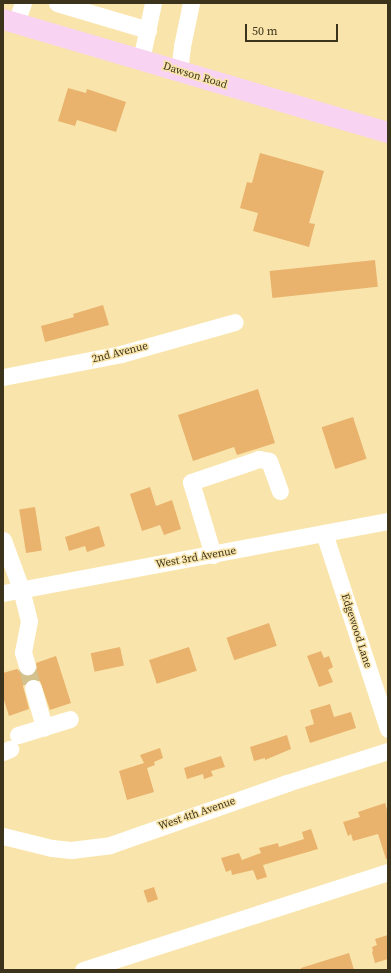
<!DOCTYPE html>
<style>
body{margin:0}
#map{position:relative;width:391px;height:973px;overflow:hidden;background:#f9e5ab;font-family:"Source Serif 4",serif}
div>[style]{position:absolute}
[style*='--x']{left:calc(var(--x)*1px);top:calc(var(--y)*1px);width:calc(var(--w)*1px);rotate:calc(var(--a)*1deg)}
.building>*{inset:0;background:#e9b26d;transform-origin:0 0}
.minor-tunnel>*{height:17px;margin-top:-8.5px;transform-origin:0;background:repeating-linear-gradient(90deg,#d3c18e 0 17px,transparent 0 25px)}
.minor>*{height:17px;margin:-8.5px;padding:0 8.5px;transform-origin:8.5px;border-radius:8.5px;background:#fff}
.major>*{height:21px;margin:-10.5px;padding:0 10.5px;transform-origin:10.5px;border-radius:10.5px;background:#f8d3f2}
span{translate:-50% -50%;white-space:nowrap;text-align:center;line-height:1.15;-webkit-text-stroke:3px #f9e5ab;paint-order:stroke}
.street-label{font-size:11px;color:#3b331b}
.frame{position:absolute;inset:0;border:4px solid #3b331b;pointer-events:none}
.scale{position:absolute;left:245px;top:24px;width:93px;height:18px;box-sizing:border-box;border:2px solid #3b331b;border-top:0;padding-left:5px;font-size:12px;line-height:14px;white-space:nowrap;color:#3b331b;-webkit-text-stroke:3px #f9e5ab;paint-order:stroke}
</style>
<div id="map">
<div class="building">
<div style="clip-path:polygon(68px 88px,86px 93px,87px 89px,126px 102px,116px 132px,77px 120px,75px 126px,58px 121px)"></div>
<div style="clip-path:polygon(260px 153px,324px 171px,309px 223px,315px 224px,309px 247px,253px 231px,258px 213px,240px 208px,247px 182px,252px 183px)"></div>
<div style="left:375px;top:260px;width:27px;height:106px;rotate:84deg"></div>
<div style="clip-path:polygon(103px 305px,109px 325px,45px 342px,41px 326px,74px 317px,73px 314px)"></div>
<div style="clip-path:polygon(258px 389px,275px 443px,237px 455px,234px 447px,193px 461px,178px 415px)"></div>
<div style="left:353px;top:417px;width:44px;height:33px;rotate:72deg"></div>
<div style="clip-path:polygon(150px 487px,156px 506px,172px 500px,181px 529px,164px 535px,160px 525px,142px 531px,130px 494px)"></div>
<div style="left:35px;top:507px;width:44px;height:16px;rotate:81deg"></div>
<div style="clip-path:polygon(99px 526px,105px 546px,87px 552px,85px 546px,69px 551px,65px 537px)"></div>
<div style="left:269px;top:623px;width:24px;height:45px;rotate:71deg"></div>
<div style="left:120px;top:647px;width:19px;height:30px;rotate:78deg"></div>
<div style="left:189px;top:647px;width:25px;height:42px;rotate:72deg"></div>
<div style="clip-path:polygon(321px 651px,324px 658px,329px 656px,333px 667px,328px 670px,333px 682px,319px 687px,307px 656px)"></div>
<div style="clip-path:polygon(56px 656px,71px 703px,50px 710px,40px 681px,31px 678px,26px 681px,23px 686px,29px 709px,9px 716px,3px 697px,3px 673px,17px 669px,24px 676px,30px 675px,37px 669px,36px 663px)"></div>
<div style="clip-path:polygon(330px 704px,334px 717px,351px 712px,356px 728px,310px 743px,305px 727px,314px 724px,310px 710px)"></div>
<div style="clip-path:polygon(287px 735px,291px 749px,265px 760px,265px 758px,254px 761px,250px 747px)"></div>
<div style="clip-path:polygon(160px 748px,163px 758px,154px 762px,155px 765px,147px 768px,154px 792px,127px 800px,119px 771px,144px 763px,140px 755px)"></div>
<div style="clip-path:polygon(221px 756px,225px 767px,211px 771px,213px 776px,204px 779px,203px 774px,187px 779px,184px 768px)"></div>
<div style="clip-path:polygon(385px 803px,388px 813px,388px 859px,386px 859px,378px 834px,353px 841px,351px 834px,348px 836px,343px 822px,360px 817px,358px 812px)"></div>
<div style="clip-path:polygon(311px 829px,318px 849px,263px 865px,267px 877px,257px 880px,253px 870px,232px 875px,231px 870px,226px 872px,221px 858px,239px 853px,242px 860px,261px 853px,259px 848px,278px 843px,279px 847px,304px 839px,302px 832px)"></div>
<div style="left:154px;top:887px;width:13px;height:11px;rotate:72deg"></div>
<div style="clip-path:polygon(388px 935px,388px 959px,375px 963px,372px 952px,373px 951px,372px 947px,377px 945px,375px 939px)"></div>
<div style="clip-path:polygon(349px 953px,354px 970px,301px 970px,301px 968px)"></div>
</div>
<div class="minor-tunnel">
<div style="--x:27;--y:666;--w:23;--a:75"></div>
</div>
<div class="minor">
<div style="--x:57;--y:3;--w:95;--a:16.5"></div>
<div style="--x:16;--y:23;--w:21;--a:-71"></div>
<div style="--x:141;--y:60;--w:58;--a:-78.1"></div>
<div style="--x:179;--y:71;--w:25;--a:-83"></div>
<div style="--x:182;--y:46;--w:44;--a:-78.2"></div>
<div style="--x:3;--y:377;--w:120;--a:-11"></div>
<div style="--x:121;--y:354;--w:118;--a:-15.7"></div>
<div style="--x:324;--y:533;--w:206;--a:71.9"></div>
<div style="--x:3;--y:540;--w:52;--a:69.8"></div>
<div style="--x:21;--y:589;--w:33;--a:76"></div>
<div style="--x:29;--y:621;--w:32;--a:101"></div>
<div style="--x:23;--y:652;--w:15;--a:74"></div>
<div style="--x:213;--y:555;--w:76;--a:-106.8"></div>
<div style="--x:191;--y:482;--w:72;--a:-18.7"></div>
<div style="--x:259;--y:459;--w:10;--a:11"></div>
<div style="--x:269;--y:461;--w:32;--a:70"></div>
<div style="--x:3;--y:593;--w:392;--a:-10.6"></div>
<div style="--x:33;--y:688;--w:41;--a:74.2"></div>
<div style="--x:44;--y:727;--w:27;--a:-17"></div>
<div style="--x:18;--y:735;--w:27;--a:-17"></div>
<div style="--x:3;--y:752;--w:8;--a:-23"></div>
<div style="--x:3;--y:836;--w:50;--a:13.8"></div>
<div style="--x:52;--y:848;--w:19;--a:6"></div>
<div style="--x:71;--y:850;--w:39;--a:-7"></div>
<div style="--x:110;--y:845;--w:188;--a:-19.3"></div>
<div style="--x:287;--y:783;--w:106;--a:-17.6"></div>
<div style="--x:83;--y:970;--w:320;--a:-17.8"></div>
</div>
<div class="major">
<div style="--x:3;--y:19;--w:401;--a:16.4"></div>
</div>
<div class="street-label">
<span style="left:195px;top:76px;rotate:17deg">Dawson Road</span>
<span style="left:120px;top:353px;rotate:-14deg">2nd Avenue</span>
<span style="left:196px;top:558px;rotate:-10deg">West 3rd Avenue</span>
<span style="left:356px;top:631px;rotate:72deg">Edgewood Lane</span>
<span style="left:197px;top:814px;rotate:-19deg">West 4th Avenue</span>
</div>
<div class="frame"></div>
<div class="scale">50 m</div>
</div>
